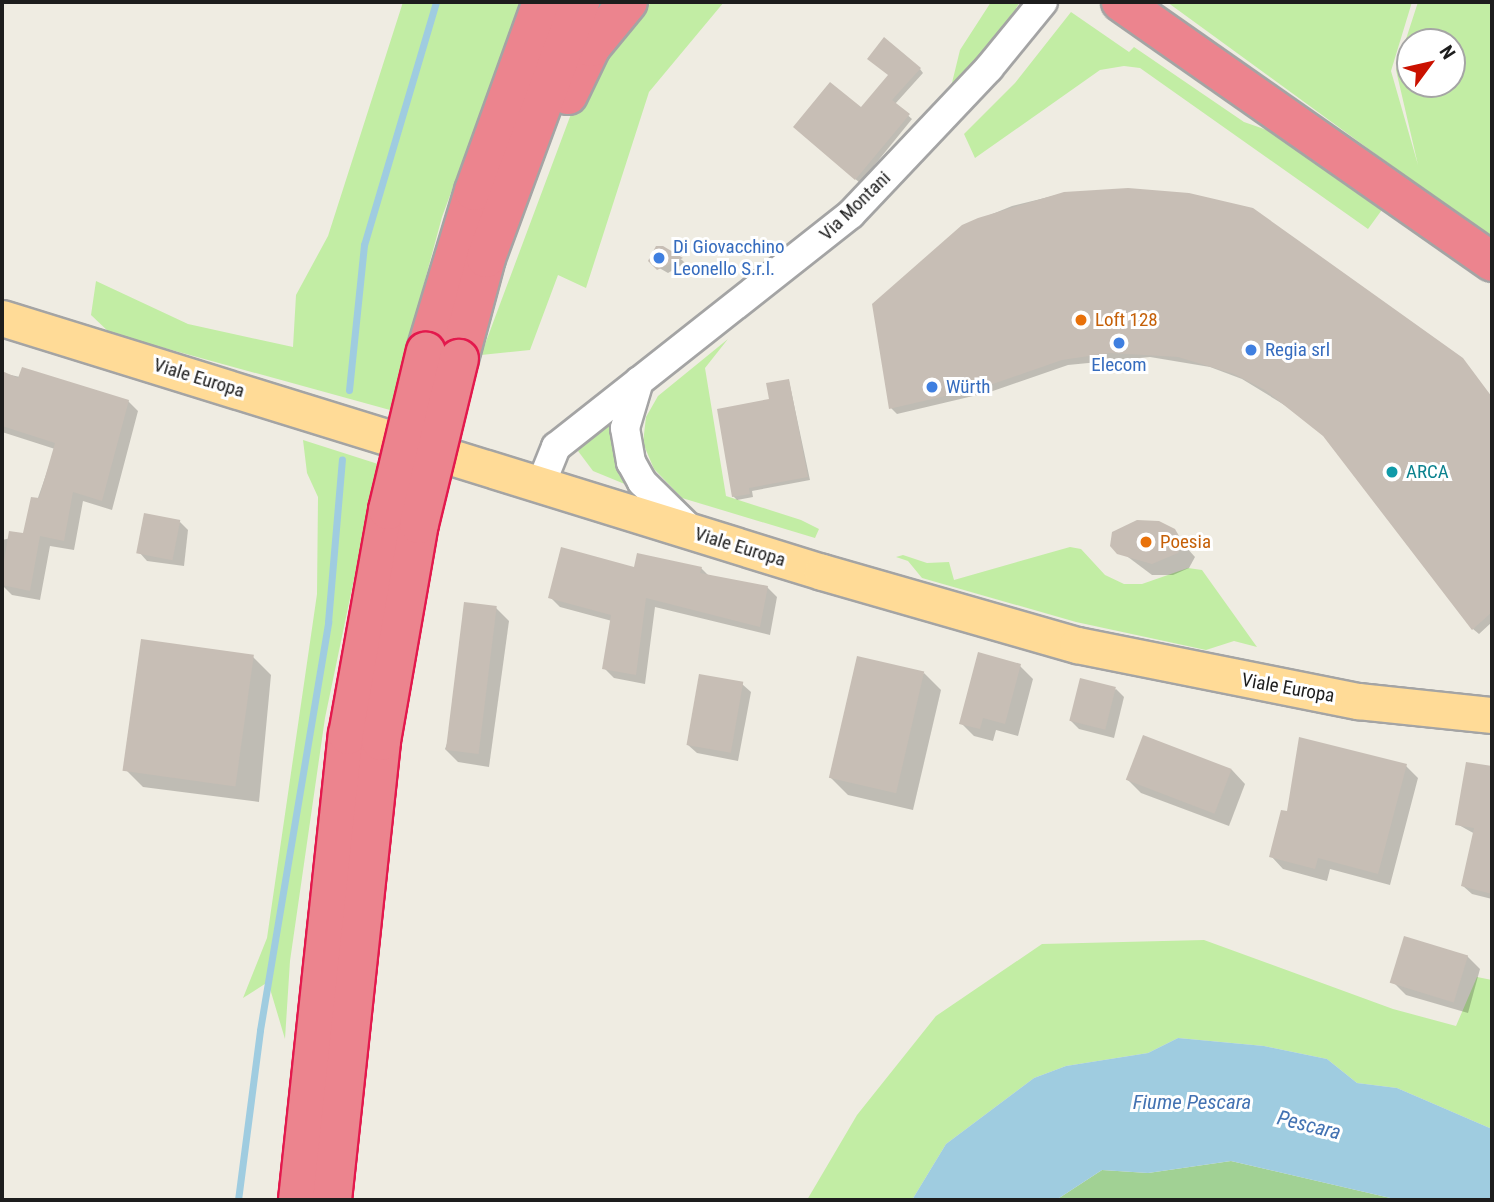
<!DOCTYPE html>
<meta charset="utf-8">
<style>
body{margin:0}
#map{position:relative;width:1494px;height:1202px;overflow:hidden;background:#efece2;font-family:"Roboto Condensed",sans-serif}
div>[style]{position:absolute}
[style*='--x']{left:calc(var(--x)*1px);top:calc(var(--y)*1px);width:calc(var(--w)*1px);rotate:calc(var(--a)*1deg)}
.grass>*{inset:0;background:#c2eda4}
.forest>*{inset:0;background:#a1d194}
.water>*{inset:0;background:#9fcce0}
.shadow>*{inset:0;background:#0003}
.stream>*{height:7px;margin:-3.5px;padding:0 3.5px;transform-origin:3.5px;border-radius:3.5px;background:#9fcce0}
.building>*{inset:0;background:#c7beb5;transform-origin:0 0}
.roads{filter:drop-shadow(2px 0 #a4a4a4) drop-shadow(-2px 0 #a4a4a4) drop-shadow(0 2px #a4a4a4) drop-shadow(0 -2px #a4a4a4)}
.minor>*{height:28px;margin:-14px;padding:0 14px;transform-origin:14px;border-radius:14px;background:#fff}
.major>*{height:35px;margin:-17.5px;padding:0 17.5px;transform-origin:17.5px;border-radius:17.5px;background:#ffdb97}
.highway>*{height:38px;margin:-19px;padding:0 19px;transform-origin:19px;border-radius:19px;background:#ec848e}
.bridges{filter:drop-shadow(2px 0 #e3194d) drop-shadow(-2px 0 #e3194d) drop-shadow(0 2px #e3194d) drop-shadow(0 -2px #e3194d)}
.highway-bridge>*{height:38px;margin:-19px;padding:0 19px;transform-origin:19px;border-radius:19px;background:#ec848e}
.dots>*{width:19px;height:19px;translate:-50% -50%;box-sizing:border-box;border:4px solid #fff;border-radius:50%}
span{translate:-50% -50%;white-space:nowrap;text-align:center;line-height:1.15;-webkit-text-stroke:6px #fff;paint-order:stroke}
.street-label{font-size:19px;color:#1d1d1d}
.shop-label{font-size:19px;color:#366cbe}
.left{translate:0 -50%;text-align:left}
.food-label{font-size:19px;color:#c56008}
.culture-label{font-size:19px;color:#0d838f}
.water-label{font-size:21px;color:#4372b2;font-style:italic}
.frame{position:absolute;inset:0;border:4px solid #1d1d1d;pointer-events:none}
.north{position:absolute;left:1396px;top:28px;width:70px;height:70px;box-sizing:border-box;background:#fff;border:2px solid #a5a5a5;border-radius:50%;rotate:57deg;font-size:19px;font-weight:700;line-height:28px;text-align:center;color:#1d1d1d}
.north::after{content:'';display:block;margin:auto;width:24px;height:32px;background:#ca1100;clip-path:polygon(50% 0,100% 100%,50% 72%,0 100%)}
</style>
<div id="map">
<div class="grass">
<div style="clip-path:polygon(403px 2px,521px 2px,442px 217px,390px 410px,110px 333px,91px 315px,96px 281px,188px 324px,293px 347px,296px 295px,328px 236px)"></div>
<div style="clip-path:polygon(652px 2px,724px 2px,649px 92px,586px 288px,558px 275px,530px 350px,481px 355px,577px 98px,617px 36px)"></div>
<div style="clip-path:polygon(991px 2px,1020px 2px,1016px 8px,1020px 11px,950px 91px,960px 50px)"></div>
<div style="clip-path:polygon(evenodd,1167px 2px,1412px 2px,1391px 71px,1418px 165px,1396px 70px,1418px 2px,1492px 2px,1492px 239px,1167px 2px,1410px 42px,1452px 42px,1452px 84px,1410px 84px,1410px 42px)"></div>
<div style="clip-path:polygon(1071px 12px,1129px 52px,1134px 47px,1244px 122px,1281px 135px,1384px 207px,1368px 229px,1140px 68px,1124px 66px,1100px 70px,975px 158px,964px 134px,1015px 83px)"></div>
<div style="clip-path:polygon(728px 339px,705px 368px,726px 496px,801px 520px,819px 529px,815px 538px,682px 498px,654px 469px,643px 443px,646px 417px,658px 396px)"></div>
<div style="clip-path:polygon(619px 409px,632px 487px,593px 471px,578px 451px)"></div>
<div style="clip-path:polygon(303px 440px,378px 464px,325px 718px,290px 961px,285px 1039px,268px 982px,243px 998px,267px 938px,317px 594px,318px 497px,307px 473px)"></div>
<div style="clip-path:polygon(1070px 547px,1081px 549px,1105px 575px,1124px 584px,1142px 584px,1188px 568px,1202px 570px,1257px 647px,1234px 641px,1206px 650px,1076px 622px,922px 578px,908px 561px,896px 557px,903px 555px,927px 563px,949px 562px,954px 580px)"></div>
<div style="clip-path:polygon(1204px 940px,1393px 1009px,1456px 1026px,1477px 977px,1492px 980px,1492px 1129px,1397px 1088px,1357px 1083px,1327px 1059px,1264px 1046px,1178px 1038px,1148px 1053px,1066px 1066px,1034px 1078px,946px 1144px,912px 1200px,807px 1200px,857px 1115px,936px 1016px,1042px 944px)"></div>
</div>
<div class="forest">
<div style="clip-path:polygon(1231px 1161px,1399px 1200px,1056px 1200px,1102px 1170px,1148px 1173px)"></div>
</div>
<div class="water">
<div style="clip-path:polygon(1178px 1038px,1264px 1046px,1327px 1059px,1357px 1083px,1397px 1088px,1492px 1129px,1492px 1200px,1399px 1200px,1231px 1161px,1148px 1173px,1102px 1170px,1056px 1200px,912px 1200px,946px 1144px,1034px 1078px,1066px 1066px,1148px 1053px)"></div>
</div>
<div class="shadow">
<div style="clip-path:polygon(920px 69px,923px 73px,895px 104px,912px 119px,860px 183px,799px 130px,861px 110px,890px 76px)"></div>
<div style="clip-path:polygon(1065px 193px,1468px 366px,1492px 398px,1492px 622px,1479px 634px,1473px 629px,1327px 438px,1291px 409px,1242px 379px,1210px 367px,1150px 357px,1068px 365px,990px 392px,897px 414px,891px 408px,963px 226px,1012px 206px)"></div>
<div style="clip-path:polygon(657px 248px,682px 260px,685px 263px,668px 273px,654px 265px)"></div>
<div style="clip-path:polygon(2px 373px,128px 401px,138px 411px,112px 510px,83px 501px,74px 550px,50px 546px,40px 600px,12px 595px,2px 585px,2px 540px,25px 535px,55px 449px,2px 432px)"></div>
<div style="clip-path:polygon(789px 381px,810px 480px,752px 491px,753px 497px,737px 500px,733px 496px,771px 401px)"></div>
<div style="clip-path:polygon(180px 522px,188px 530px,184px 566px,147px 561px,139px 552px)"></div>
<div style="clip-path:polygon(1168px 527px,1195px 557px,1189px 568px,1173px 575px,1152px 575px,1112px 545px)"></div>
<div style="clip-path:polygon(701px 568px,709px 576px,767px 587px,777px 597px,770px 635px,655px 607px,645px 684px,614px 678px,604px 668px,612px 621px,560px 607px,550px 597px)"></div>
<div style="clip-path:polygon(496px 608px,509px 621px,489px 767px,458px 762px,445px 749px)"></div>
<div style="clip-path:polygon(253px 657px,271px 675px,259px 802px,143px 787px,126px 770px)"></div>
<div style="clip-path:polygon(1020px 666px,1033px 679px,1018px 736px,996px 730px,993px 741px,974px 736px,961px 723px)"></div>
<div style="clip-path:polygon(924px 673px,941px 690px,913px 810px,848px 795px,831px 778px)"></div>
<div style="clip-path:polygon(742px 684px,751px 692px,738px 761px,697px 753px,688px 745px)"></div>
<div style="clip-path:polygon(1116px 689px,1124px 697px,1114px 738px,1079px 729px,1071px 721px)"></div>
<div style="clip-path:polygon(1144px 738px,1232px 770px,1245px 784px,1229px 826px,1141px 793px,1128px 780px)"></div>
<div style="clip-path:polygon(1467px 764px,1492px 768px,1492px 899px,1472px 894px,1463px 886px,1475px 834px,1457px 824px)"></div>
<div style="clip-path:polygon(1406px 766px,1418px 778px,1390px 885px,1330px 869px,1327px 881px,1283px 869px,1271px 856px)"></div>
<div style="clip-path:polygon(1467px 956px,1480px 969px,1468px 1013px,1406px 995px,1393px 982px)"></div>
</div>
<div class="stream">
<div style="--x:349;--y:390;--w:146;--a:-84.1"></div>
<div style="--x:364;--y:245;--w:253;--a:-73.5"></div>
<div style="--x:238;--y:1200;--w:171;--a:-82.6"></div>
<div style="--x:260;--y:1030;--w:414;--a:-80.5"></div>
<div style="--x:328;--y:622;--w:163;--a:-85.1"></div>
</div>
<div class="building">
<div style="clip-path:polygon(884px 37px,921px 68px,892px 100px,910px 114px,855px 180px,793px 127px,830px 82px,861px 107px,888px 75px,867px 59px)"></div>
<div style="clip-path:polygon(1128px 188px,1189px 193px,1253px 208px,1463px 358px,1492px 397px,1492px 612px,1472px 630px,1323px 436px,1265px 390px,1234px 374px,1178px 357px,1110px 353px,1062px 360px,984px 387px,889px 409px,872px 304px,962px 225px,978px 218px,1064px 192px)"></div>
<div style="clip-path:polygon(656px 246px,663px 246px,683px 258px,657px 270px,648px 261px)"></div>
<div style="clip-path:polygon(22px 367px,129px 400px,102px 501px,73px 492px,64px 541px,40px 536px,30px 591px,2px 585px,2px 573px,9px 531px,23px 533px,31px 497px,39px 498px,55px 443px,2px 426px,2px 371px,18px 378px)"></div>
<div style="clip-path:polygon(789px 379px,808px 477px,749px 488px,750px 494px,732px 497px,717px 409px,769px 399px,766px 383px)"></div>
<div style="left:144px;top:513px;width:37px;height:41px;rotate:11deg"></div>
<div style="clip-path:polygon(1137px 520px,1159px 521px,1175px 529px,1183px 543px,1178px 553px,1152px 564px,1117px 554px,1110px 546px,1112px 532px)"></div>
<div style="clip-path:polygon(561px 547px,634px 567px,637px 553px,702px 567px,700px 573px,768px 586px,760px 627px,646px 598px,636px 675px,602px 669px,611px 615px,548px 598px)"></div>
<div style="left:464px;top:602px;width:33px;height:149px;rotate:7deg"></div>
<div style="left:141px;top:639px;width:114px;height:133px;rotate:8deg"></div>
<div style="clip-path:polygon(978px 652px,1021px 664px,1005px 724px,983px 718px,980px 729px,959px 724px)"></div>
<div style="left:857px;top:656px;width:69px;height:125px;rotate:13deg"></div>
<div style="left:699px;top:674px;width:45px;height:72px;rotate:10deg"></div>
<div style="left:1080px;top:678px;width:37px;height:44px;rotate:14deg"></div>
<div style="left:1143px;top:735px;width:95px;height:48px;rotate:21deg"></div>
<div style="clip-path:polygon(1299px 737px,1407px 764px,1378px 874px,1318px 858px,1315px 869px,1269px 857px,1281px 810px,1287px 811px)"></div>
<div style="clip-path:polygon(1466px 762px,1492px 766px,1492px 894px,1461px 886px,1474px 828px,1455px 825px)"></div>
<div style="left:1404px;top:936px;width:67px;height:49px;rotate:17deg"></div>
</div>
<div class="roads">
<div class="minor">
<div style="--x:639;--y:381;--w:49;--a:106.6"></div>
<div style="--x:625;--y:428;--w:35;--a:80"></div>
<div style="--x:631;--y:462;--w:23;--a:61"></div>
<div style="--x:642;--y:482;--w:71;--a:44.4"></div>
<div style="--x:541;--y:484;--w:40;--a:-68"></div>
<div style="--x:556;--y:447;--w:376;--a:-38.3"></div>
<div style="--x:851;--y:214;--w:201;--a:-46.6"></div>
<div style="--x:989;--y:68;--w:85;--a:-50.7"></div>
</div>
<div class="major">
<div style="--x:2;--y:318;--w:858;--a:17.21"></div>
<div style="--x:822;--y:572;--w:265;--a:16"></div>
<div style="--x:1077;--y:645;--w:287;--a:11.3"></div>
<div style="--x:1358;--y:701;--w:135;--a:6"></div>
</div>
<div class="highway">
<div style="--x:1121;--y:2;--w:453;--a:35"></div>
<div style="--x:568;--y:95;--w:53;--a:-64.4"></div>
<div style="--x:591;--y:47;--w:58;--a:-50.6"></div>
<div style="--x:426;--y:351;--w:167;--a:-73.3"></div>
<div style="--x:474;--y:191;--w:201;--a:-70.2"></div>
<div style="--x:459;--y:359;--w:105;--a:-75"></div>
<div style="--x:486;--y:258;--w:273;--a:-69.8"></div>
</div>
</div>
<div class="bridges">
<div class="highway-bridge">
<div style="--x:298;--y:1200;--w:468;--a:-83.9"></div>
<div style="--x:348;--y:735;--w:229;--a:-79.9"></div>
<div style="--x:388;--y:510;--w:163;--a:-76.6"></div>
<div style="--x:332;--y:1200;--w:462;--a:-83.9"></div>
<div style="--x:381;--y:741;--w:220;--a:-80.1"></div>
<div style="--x:419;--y:524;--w:170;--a:-76.4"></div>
</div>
</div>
<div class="dots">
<div style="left:659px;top:258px;background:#3f7fe0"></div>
<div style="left:1081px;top:320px;background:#e8710a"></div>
<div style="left:1119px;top:343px;background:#3f7fe0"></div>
<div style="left:1251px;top:350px;background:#3f7fe0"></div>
<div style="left:932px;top:387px;background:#3f7fe0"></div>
<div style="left:1392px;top:472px;background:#0f9aa8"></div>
<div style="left:1146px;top:542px;background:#e8710a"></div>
</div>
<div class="street-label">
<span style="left:855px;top:206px;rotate:-44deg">Via Montani</span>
<span style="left:199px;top:378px;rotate:17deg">Viale Europa</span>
<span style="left:740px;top:547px;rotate:17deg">Viale Europa</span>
<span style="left:1288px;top:688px;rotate:10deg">Viale Europa</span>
</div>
<div class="shop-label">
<span class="left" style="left:673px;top:258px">Di Giovacchino<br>Leonello S.r.l.</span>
<span class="left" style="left:1265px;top:350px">Regia srl</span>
<span style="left:1119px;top:365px">Elecom</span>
<span class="left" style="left:946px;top:387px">Würth</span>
</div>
<div class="food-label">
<span class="left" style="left:1095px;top:320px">Loft 128</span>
<span class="left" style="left:1160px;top:542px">Poesia</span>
</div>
<div class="culture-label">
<span class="left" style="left:1406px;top:472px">ARCA</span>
</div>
<div class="water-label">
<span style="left:1192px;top:1102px">Fiume Pescara</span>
<span style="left:1309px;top:1125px;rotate:14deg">Pescara</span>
</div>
<div class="frame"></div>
<div class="north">N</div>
</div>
